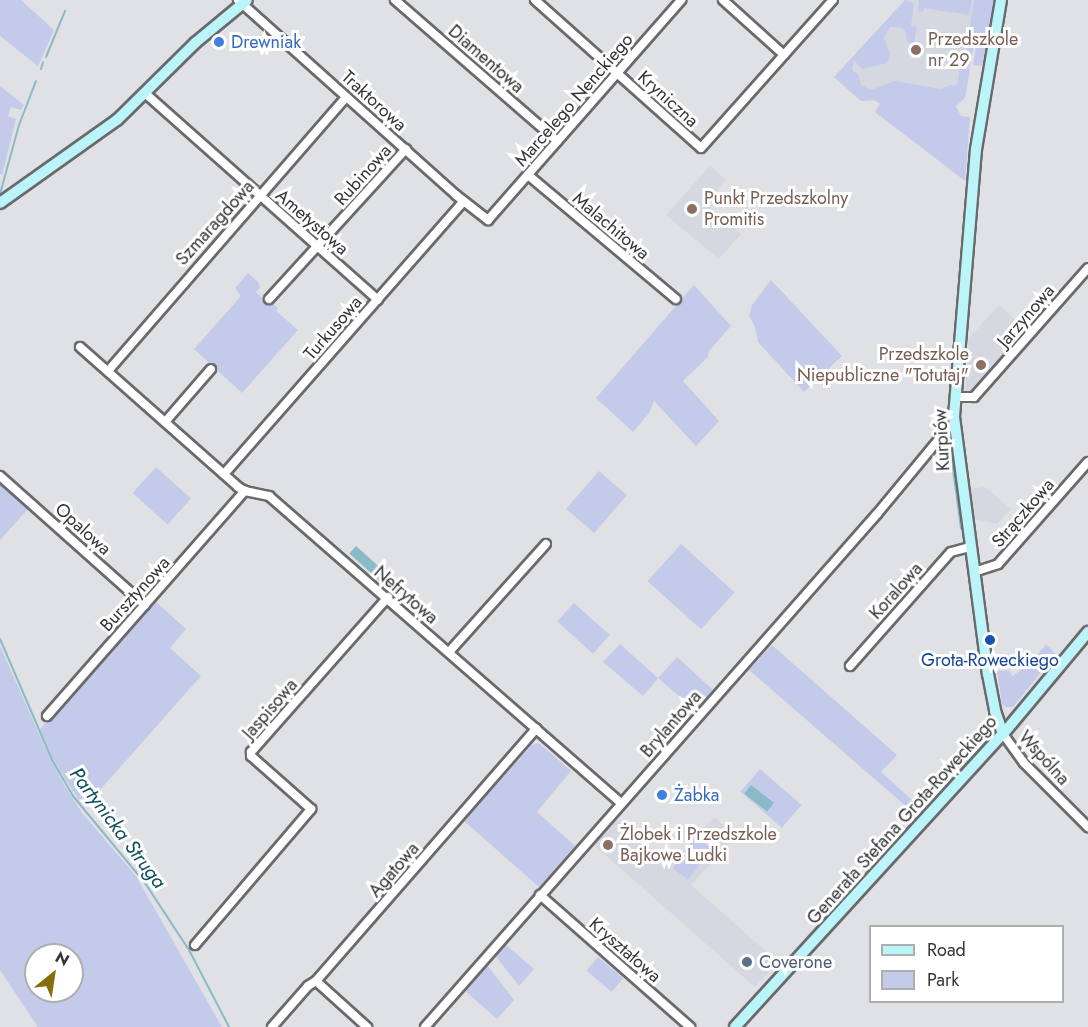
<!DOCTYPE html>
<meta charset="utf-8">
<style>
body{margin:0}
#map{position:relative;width:1088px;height:1027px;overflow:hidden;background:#e0e1e4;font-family:Jost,sans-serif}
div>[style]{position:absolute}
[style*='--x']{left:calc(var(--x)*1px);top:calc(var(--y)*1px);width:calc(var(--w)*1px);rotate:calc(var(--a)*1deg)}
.built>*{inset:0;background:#d5d7e1}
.green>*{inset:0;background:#c4caea;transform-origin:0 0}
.water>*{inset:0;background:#8bbac7;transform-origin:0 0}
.stream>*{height:2px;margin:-1px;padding:0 1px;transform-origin:1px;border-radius:1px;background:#8bbac7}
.roads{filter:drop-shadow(2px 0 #6a6a6d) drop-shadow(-2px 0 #6a6a6d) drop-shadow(0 2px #6a6a6d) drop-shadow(0 -2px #6a6a6d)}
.street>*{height:8px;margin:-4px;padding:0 4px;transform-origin:4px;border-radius:4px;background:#fff}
.secondary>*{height:10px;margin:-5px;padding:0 5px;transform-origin:5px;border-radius:5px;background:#bbf5f9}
.dots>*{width:16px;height:16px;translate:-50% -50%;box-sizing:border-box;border:3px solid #fff;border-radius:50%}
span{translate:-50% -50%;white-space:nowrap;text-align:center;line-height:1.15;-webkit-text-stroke:6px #fff;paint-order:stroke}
.education-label{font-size:18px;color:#785e54}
.left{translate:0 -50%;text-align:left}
.right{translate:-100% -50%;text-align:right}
.shop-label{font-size:18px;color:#366cbe}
.street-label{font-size:18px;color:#333435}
.transit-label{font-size:18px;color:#164399}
.service-label{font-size:18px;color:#4e5e75}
.water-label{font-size:20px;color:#0a4e5c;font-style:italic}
.legend{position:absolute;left:869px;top:925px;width:195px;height:78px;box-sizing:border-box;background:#fff;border:2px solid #adaeae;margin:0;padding:8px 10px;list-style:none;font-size:18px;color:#333435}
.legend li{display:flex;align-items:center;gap:12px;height:30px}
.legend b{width:30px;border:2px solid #adaeae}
.north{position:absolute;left:24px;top:943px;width:60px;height:60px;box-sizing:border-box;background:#fff;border:2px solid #adaeae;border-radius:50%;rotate:30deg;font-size:16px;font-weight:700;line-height:24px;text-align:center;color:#333435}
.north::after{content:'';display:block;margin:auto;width:21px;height:27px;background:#876d0b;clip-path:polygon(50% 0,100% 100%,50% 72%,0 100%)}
</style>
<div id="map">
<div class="built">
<div style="clip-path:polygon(905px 0,981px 0,965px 98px,861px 101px,834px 77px)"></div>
<div style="clip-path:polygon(710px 166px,726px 180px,706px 203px,741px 234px,719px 259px,666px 215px)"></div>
<div style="clip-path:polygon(999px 305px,1026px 330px,971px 393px,965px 392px,969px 338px)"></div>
<div style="clip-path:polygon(985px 487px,1011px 509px,997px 524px,974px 519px,970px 489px)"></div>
<div style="clip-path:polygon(714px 817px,736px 836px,691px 885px,778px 962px,755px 987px,594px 845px,616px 819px,670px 866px)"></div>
</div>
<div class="green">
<div style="clip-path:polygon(0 0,21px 0,54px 30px,38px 66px,0 36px)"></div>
<div style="clip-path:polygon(905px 0,914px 4px,911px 26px,917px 27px,914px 43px,907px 42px,906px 33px,902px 28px,890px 27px,884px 38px,890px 54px,887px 63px,862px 69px,854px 60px,852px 70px,859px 76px,861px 85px,871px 90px,895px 81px,940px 89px,951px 85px,957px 86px,960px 68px,970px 69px,965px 98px,956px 106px,961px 116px,970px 117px,965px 181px,875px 112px,880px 104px,874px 100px,861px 101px,834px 77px)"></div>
<div style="clip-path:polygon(919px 0,972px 0,969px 15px,924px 8px,923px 12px,919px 11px,918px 19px)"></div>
<div style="clip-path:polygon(974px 0,994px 0,982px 66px,973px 65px,978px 34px,976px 33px,970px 66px,964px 65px)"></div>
<div style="clip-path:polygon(0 86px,24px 105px,21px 110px,11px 107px,8px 116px,16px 119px,2px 175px,0 174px)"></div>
<div style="clip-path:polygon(248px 273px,258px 282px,260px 287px,256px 292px,267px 303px,272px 303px,278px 308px,276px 311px,298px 330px,242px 393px,194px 349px,241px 296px,235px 288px)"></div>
<div style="clip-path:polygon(771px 280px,842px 356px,804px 392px,758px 342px,755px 327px,749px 316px,752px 305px)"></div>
<div style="clip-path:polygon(694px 285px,731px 326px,709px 351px,708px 357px,683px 381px,719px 421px,696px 446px,654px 401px,649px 413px,633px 432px,596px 398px)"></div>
<div style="left:156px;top:467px;width:47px;height:35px;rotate:42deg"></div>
<div style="left:599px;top:471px;width:37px;height:50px;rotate:41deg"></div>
<div style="clip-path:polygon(0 484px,28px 509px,0 540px)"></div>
<div style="left:681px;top:544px;width:72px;height:50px;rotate:42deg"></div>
<div style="clip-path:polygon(154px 600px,186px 629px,170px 648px,201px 676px,84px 808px,52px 759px,40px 729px)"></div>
<div style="left:574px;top:603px;width:48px;height:25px;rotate:42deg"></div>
<div style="clip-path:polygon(620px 644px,658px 678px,677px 657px,713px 690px,695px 710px,658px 678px,643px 696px,603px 662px)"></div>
<div style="clip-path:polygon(1046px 644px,1056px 654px,1013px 707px,1006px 707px,1002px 704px,997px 671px,1009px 670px,1012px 676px,1030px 664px)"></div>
<div style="clip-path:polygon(772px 645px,897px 755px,881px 772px,921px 808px,915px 814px,749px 670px)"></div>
<div style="clip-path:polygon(evenodd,0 646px,51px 761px,66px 788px,83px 814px,136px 876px,222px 1027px,38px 1027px,0 970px,0 646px,36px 955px,72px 955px,72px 991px,36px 991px,36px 955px)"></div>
<div style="clip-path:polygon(539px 743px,571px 771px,537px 812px,575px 846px,539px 887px,464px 821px,532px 745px)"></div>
<div style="left:760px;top:769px;width:55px;height:30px;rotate:41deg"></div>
<div style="left:696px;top:837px;width:19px;height:39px;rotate:36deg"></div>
<div style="clip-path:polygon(505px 944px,534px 969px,519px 986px,495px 955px)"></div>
<div style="left:598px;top:957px;width:33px;height:18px;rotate:40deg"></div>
<div style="clip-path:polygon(487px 965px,514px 1000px,497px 1019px,464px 990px)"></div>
</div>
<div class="water">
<div style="left:356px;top:546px;width:48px;height:10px;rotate:42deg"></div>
<div style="left:751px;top:785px;width:29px;height:11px;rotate:38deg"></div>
</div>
<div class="stream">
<div style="--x:46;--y:57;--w:50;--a:-67.6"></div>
<div style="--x:41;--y:69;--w:7;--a:-74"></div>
<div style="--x:979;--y:96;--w:23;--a:-80"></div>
<div style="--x:972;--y:143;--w:35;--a:-82"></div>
<div style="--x:967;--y:182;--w:21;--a:-82"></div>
<div style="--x:0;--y:194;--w:72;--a:-74.6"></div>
<div style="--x:19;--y:125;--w:47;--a:-68.9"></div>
<div style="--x:962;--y:249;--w:47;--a:-85.1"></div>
<div style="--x:960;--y:273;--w:14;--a:-86"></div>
<div style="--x:953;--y:356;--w:59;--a:-85.2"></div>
<div style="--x:949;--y:422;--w:44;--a:-87.4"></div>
<div style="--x:951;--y:455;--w:74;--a:82.2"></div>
<div style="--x:0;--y:639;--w:132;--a:66.7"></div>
<div style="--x:52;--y:760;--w:42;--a:59.7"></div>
<div style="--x:73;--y:796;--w:113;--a:50.4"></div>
<div style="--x:145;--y:883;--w:80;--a:56.7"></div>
<div style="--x:189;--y:950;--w:87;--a:62.5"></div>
</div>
<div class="roads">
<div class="street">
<div style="--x:238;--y:0;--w:292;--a:41.8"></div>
<div style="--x:456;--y:195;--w:41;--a:38"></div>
<div style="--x:488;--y:220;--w:293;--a:-48.7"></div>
<div style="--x:395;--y:0;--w:215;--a:41"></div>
<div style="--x:535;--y:0;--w:222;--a:41.7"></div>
<div style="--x:701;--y:148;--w:198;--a:-48.3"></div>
<div style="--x:723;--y:0;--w:82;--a:42"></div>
<div style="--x:146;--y:94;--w:310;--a:41.6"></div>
<div style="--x:528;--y:175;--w:193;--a:40"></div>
<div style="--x:269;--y:299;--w:203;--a:-47.6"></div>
<div style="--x:80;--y:347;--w:211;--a:41.5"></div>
<div style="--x:238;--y:487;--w:8;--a:30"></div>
<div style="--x:245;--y:491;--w:25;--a:12"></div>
<div style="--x:269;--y:496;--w:467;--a:41.1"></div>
<div style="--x:108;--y:371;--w:363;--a:-49"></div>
<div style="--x:956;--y:397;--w:18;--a:0"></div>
<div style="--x:974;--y:397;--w:172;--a:-48.5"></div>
<div style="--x:165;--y:422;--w:70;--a:-49"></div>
<div style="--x:224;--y:474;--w:363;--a:-48.7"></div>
<div style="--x:0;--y:476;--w:194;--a:41.7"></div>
<div style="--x:974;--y:572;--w:25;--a:-18"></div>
<div style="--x:998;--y:564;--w:136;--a:-48.6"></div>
<div style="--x:449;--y:652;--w:145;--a:-48.1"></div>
<div style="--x:850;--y:666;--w:152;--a:-48.5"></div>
<div style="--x:951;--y:552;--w:20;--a:-15"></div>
<div style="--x:47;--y:716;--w:300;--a:-48.7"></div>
<div style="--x:1003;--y:734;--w:36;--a:54"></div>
<div style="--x:1024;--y:763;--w:91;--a:45"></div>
<div style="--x:540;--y:895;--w:200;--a:41.3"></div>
<div style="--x:195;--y:945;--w:179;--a:-49.5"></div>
<div style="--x:311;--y:809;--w:80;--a:-138.5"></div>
<div style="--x:251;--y:756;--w:4;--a:-90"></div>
<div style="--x:251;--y:752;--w:207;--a:-48.5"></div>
<div style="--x:316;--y:981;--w:69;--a:42"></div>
<div style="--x:272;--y:1027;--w:55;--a:-48.7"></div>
<div style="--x:308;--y:986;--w:9;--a:-32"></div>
<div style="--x:316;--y:981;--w:335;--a:-48.9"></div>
<div style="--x:425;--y:1027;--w:684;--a:-48.62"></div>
<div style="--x:877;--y:514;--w:113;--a:-50.4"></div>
<div style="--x:949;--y:427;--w:6;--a:-9"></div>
</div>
<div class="secondary">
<div style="--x:1001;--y:0;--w:151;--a:99.5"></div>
<div style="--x:976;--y:149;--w:269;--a:94.7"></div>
<div style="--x:954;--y:417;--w:259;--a:82.5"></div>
<div style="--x:988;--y:674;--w:38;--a:79"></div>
<div style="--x:995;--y:711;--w:24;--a:71"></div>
<div style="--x:0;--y:203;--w:143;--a:-35.4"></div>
<div style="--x:117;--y:120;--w:110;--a:-44.6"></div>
<div style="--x:195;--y:43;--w:67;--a:-39.6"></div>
<div style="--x:735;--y:1027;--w:397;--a:-47.6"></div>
<div style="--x:1003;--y:734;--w:133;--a:-50.2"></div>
</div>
</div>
<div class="dots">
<div style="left:219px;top:42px;background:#3f7fe0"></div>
<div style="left:916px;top:50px;background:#8d6e63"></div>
<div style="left:692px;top:209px;background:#8d6e63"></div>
<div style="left:981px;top:365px;background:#8d6e63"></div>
<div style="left:990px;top:640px;background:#1a4fb4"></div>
<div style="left:662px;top:795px;background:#3f7fe0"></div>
<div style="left:608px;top:845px;background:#8d6e63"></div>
<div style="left:747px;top:962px;background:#5c6f8a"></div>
</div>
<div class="education-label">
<span class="left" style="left:928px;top:50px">Przedszkole<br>nr 29</span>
<span class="left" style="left:704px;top:209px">Punkt Przedszkolny<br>Promitis</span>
<span class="right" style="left:969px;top:365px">Przedszkole<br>Niepubliczne "Totutaj"</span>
<span class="left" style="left:620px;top:845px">Żlobek i Przedszkole<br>Bajkowe Ludki</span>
</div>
<div class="shop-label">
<span class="left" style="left:231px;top:42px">Drewniak</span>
<span class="left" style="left:674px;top:795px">Żabka</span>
</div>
<div class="street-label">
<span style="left:486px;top:59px;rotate:41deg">Diamentowa</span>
<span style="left:668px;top:99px;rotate:42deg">Kryniczna</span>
<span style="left:574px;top:100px;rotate:-49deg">Marcelego Nenckiego</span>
<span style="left:374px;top:101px;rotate:42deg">Traktorowa</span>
<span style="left:363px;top:175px;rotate:-48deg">Rubinowa</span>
<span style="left:312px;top:222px;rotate:41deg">Ametystowa</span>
<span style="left:215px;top:223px;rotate:-48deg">Szmaragdowa</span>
<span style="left:611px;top:226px;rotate:40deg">Malachitowa</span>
<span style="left:1026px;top:316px;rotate:-49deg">Jarzynowa</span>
<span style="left:333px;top:328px;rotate:-49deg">Turkusowa</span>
<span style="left:942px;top:440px;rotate:-93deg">Kurpiów</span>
<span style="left:1023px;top:513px;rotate:-49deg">Strączkowa</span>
<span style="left:83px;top:529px;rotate:42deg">Opalowa</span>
<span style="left:896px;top:591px;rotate:-48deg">Koralowa</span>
<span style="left:135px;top:594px;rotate:-48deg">Bursztynowa</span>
<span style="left:406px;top:595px;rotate:41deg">Nefrytowa</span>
<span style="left:270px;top:709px;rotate:-49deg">Jaspisowa</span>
<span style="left:671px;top:724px;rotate:-49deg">Brylantowa</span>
<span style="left:1044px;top:758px;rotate:48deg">Wspólna</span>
<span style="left:902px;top:820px;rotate:-48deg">Generała Stefana Grota-Roweckiego</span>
<span style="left:394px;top:870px;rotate:-49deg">Agatowa</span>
<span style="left:625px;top:950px;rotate:41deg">Kryształowa</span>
</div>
<div class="transit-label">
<span style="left:990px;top:660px">Grota-Roweckiego</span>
</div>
<div class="service-label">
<span class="left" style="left:759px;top:962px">Coverone</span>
</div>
<div class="water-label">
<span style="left:118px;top:828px;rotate:53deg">Partynicka Struga</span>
</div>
<ul class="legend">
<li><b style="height:8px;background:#bbf5f9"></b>Road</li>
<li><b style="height:16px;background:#c4caea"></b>Park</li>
</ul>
<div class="north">N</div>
</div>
